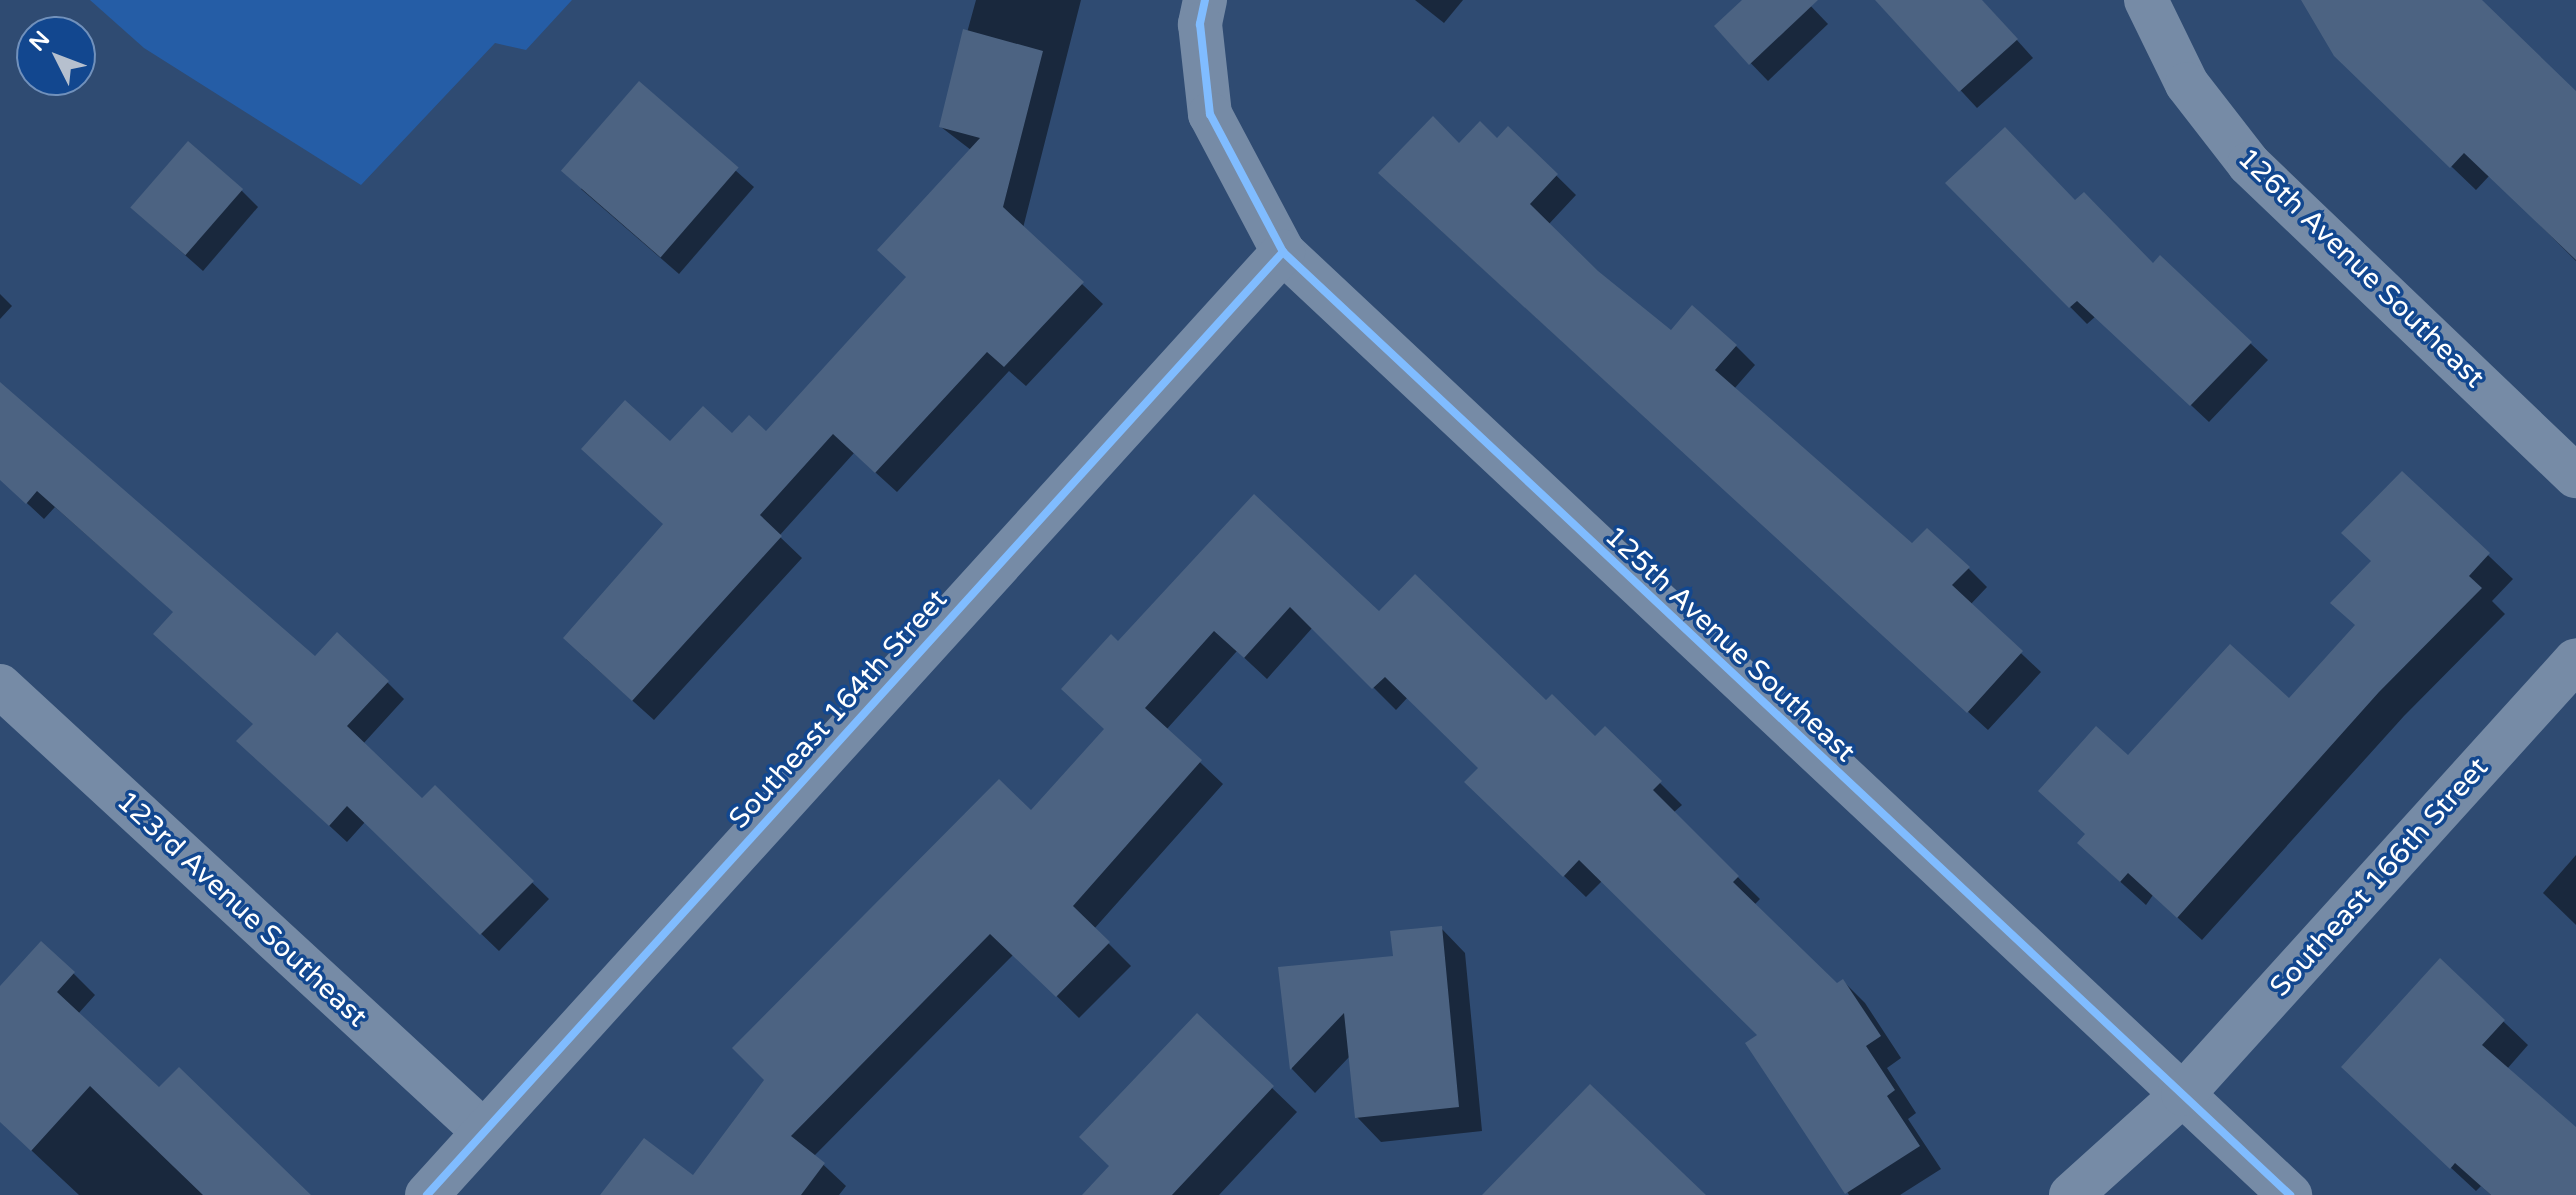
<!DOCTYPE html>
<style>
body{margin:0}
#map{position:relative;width:2576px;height:1195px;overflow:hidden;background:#2f4b72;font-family:"Varela Round",sans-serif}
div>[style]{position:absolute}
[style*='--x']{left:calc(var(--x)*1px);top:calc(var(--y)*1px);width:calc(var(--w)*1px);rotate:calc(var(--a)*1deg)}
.green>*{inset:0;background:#255da6}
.shadow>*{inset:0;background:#0007}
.building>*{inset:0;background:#4c6382;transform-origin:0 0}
.street>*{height:44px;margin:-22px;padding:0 22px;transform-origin:22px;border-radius:22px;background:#768ba6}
.cycleway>*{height:8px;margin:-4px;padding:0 4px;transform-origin:4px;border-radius:4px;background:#80bcff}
span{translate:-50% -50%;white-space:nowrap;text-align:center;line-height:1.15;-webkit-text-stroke:7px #12478f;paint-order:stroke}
.street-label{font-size:28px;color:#fff}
.north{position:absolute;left:16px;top:16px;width:80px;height:80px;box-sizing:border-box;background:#12478f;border:2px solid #7191bc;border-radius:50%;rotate:312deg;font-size:22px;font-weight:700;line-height:32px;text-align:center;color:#fff}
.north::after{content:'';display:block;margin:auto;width:28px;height:36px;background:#b6c0ce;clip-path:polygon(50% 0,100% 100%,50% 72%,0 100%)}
</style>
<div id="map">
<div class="green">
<div style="clip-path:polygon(90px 0,572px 0,526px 50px,495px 43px,361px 185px,144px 48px)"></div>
</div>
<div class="shadow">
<div style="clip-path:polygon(976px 0,1081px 0,1023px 228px,1103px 304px,1026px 386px,1009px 371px,897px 492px,854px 453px,779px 536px,802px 558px,654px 720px,586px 659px,665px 525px,670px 444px,766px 434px,908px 278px,971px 150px,941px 127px)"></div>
<div style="clip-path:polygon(1415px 0,1463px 0,1444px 23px)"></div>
<div style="clip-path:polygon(1745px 0,1805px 0,1828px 24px,1768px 81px,1716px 27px)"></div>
<div style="clip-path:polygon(1877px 0,1981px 0,2033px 58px,1977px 108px)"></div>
<div style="clip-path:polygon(2304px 0,2479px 0,2576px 94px,2576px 261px,2490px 175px,2476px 190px,2361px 80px)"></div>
<div style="clip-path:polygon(639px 84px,754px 187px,679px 274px,581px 189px)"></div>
<div style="clip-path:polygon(1509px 129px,1576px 195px,1548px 225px,1597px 272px,1671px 333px,1736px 346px,1755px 365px,1734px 389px,1912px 546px,1968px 568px,1987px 587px,1970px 605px,2041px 672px,1988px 730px,1399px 192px,1459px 145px,1498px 141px)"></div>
<div style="clip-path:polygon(1948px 183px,2076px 202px,2153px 265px,2160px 258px,2268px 360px,2209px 422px,2096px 316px,2087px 324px)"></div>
<div style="clip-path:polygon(241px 190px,258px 207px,203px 271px,150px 224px)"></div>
<div style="clip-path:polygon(0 294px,12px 306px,0 319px)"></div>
<div style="clip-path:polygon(0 384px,315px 659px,387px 682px,404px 699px,363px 744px,422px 801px,435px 788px,549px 899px,499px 951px,365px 822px,347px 842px,256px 758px,255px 724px,175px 613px,55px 507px,44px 519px,0 478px)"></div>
<div style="clip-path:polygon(2402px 473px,2513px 579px,2492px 601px,2505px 614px,2404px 716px,2202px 940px,2153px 895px,2146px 905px,2104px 867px,2087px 835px,2129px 757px,2289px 701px,2356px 626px)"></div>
<div style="clip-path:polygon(1254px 497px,1379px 614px,1546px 702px,1595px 738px,1605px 728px,1682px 805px,1673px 813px,1760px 899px,1754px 905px,1837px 985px,1843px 981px,1865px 1003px,1901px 1058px,1887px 1068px,1916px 1113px,1908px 1119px,1941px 1169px,1900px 1195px,1849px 1195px,1760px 1036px,1603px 880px,1586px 897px,1489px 804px,1480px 769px,1408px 697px,1396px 710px,1313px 627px,1267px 679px,1237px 651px,1166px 730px,1223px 784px,1094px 929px,1131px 966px,1079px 1018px,1014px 954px,814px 1156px,846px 1186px,839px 1195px,602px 1195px,693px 1178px,1106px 730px,1118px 643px)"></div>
<div style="clip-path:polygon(2576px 855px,2576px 925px,2543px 893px)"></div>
<div style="clip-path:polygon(1441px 928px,1465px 953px,1482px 1131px,1381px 1142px,1357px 1117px,1350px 1056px,1315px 1093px,1292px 1069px,1281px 969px,1395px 958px)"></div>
<div style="clip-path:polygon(2440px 961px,2528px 1045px,2507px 1069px,2576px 1130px,2576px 1195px,2491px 1195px,2481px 1186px,2476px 1191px,2368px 1091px)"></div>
<div style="clip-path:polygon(73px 973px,95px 995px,78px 1014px,159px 1090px,308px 1195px,79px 1195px,0 1121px,0 989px)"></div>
<div style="clip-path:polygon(1197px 1016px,1297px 1112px,1219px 1195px,1084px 1195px,1111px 1166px)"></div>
</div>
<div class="building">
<div style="clip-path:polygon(1742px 0,1818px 0,1749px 65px,1714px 26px)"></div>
<div style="clip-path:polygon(1875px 0,1982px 0,2018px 39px,1959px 92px)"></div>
<div style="clip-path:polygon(2301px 0,2482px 0,2576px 91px,2576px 260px,2464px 153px,2450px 168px,2334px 56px)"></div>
<div style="clip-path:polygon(963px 29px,1043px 51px,1003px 207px,1084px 282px,1004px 367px,987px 352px,875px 473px,833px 434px,760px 515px,782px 536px,632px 701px,563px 638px,663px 524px,581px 449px,625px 400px,670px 441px,703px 406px,732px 433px,749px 415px,766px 431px,906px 277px,877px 250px,980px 138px,939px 127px)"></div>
<div style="left:639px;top:81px;width:132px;height:119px;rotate:41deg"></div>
<div style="clip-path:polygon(1433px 116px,1459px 143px,1480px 121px,1497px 138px,1508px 126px,1558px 174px,1530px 204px,1598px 271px,1671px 330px,1692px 305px,1737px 345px,1715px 370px,1912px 543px,1927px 528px,1970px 567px,1952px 585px,2023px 651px,1967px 713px,1378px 173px)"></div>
<div style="clip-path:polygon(2005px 127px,2075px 200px,2084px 192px,2153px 263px,2160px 255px,2252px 342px,2190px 406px,2077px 301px,2069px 308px,1945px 183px)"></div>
<div style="left:188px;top:141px;width:73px;height:88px;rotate:41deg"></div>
<div style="clip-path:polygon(0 382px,315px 656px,337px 632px,389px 681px,347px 726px,422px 798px,435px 785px,534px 881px,480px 935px,347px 806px,329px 826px,236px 741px,253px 724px,153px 634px,173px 612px,37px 491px,26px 504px,0 480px)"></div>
<div style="clip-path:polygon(2402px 471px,2490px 553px,2469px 576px,2482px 588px,2379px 692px,2177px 918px,2128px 873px,2120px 882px,2077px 843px,2085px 834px,2038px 791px,2096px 726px,2128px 755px,2230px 644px,2289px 698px,2355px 625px,2330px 603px,2371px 561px,2341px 533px)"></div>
<div style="clip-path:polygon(1254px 494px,1379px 611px,1415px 574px,1546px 700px,1552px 694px,1595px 736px,1605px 726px,1662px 781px,1653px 790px,1739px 876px,1733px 882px,1837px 983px,1843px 979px,1881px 1036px,1866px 1046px,1895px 1090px,1887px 1096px,1920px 1146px,1845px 1194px,1745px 1043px,1757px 1035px,1579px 860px,1563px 877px,1464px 782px,1478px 768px,1385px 677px,1372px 689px,1290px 607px,1244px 658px,1214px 631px,1145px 708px,1202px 760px,1073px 906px,1110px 942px,1056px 997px,990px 934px,791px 1136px,825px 1163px,801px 1195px,600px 1195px,644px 1138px,693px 1175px,764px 1080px,732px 1048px,999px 779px,1031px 810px,1104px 729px,1061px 689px,1111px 634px,1118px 641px)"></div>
<div style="clip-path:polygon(1442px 926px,1459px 1107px,1355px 1118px,1344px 1013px,1290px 1070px,1278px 967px,1393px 956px,1390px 931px)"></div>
<div style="clip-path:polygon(41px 941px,75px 972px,57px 992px,159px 1087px,179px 1067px,311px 1195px,203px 1195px,90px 1086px,31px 1151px,0 1122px,0 986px)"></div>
<div style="clip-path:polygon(2440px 958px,2505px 1020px,2482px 1045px,2576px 1127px,2576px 1195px,2491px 1195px,2455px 1163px,2450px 1169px,2341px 1067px)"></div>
<div style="clip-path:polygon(1197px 1013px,1274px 1086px,1172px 1195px,1082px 1195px,1109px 1166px,1079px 1137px)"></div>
<div style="clip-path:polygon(1590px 1084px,1706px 1195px,1482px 1195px)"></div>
</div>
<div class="street">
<div style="--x:1205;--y:0;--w:25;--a:102"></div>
<div style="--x:1200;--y:24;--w:91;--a:83.7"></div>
<div style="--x:1210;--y:114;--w:156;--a:62.1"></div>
<div style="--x:1283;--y:252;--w:1380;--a:43.12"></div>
<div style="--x:2146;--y:0;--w:93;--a:64"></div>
<div style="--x:2187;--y:84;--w:101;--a:52.2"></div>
<div style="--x:2249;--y:164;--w:452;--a:43.7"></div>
<div style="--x:0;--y:686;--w:658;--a:42.66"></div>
<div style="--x:427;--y:1195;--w:1274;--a:-47.77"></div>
<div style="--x:2071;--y:1195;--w:151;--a:-42"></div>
<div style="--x:2183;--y:1094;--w:585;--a:-47.84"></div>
</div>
<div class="cycleway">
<div style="--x:1205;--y:0;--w:25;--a:102"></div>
<div style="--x:1200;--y:24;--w:91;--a:83.7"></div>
<div style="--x:1210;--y:114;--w:156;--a:62.1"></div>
<div style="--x:1283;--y:252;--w:1380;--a:43.12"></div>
<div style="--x:427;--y:1195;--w:1274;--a:-47.77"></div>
</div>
<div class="street-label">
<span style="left:2361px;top:268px;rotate:44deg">126th Avenue Southeast</span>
<span style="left:1730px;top:644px;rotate:43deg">125th Avenue Southeast</span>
<span style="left:838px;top:709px;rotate:-48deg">Southeast 164th Street</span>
<span style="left:2379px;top:877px;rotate:-48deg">Southeast 166th Street</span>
<span style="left:242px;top:909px;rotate:43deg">123rd Avenue Southeast</span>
</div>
<div class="north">N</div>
</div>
